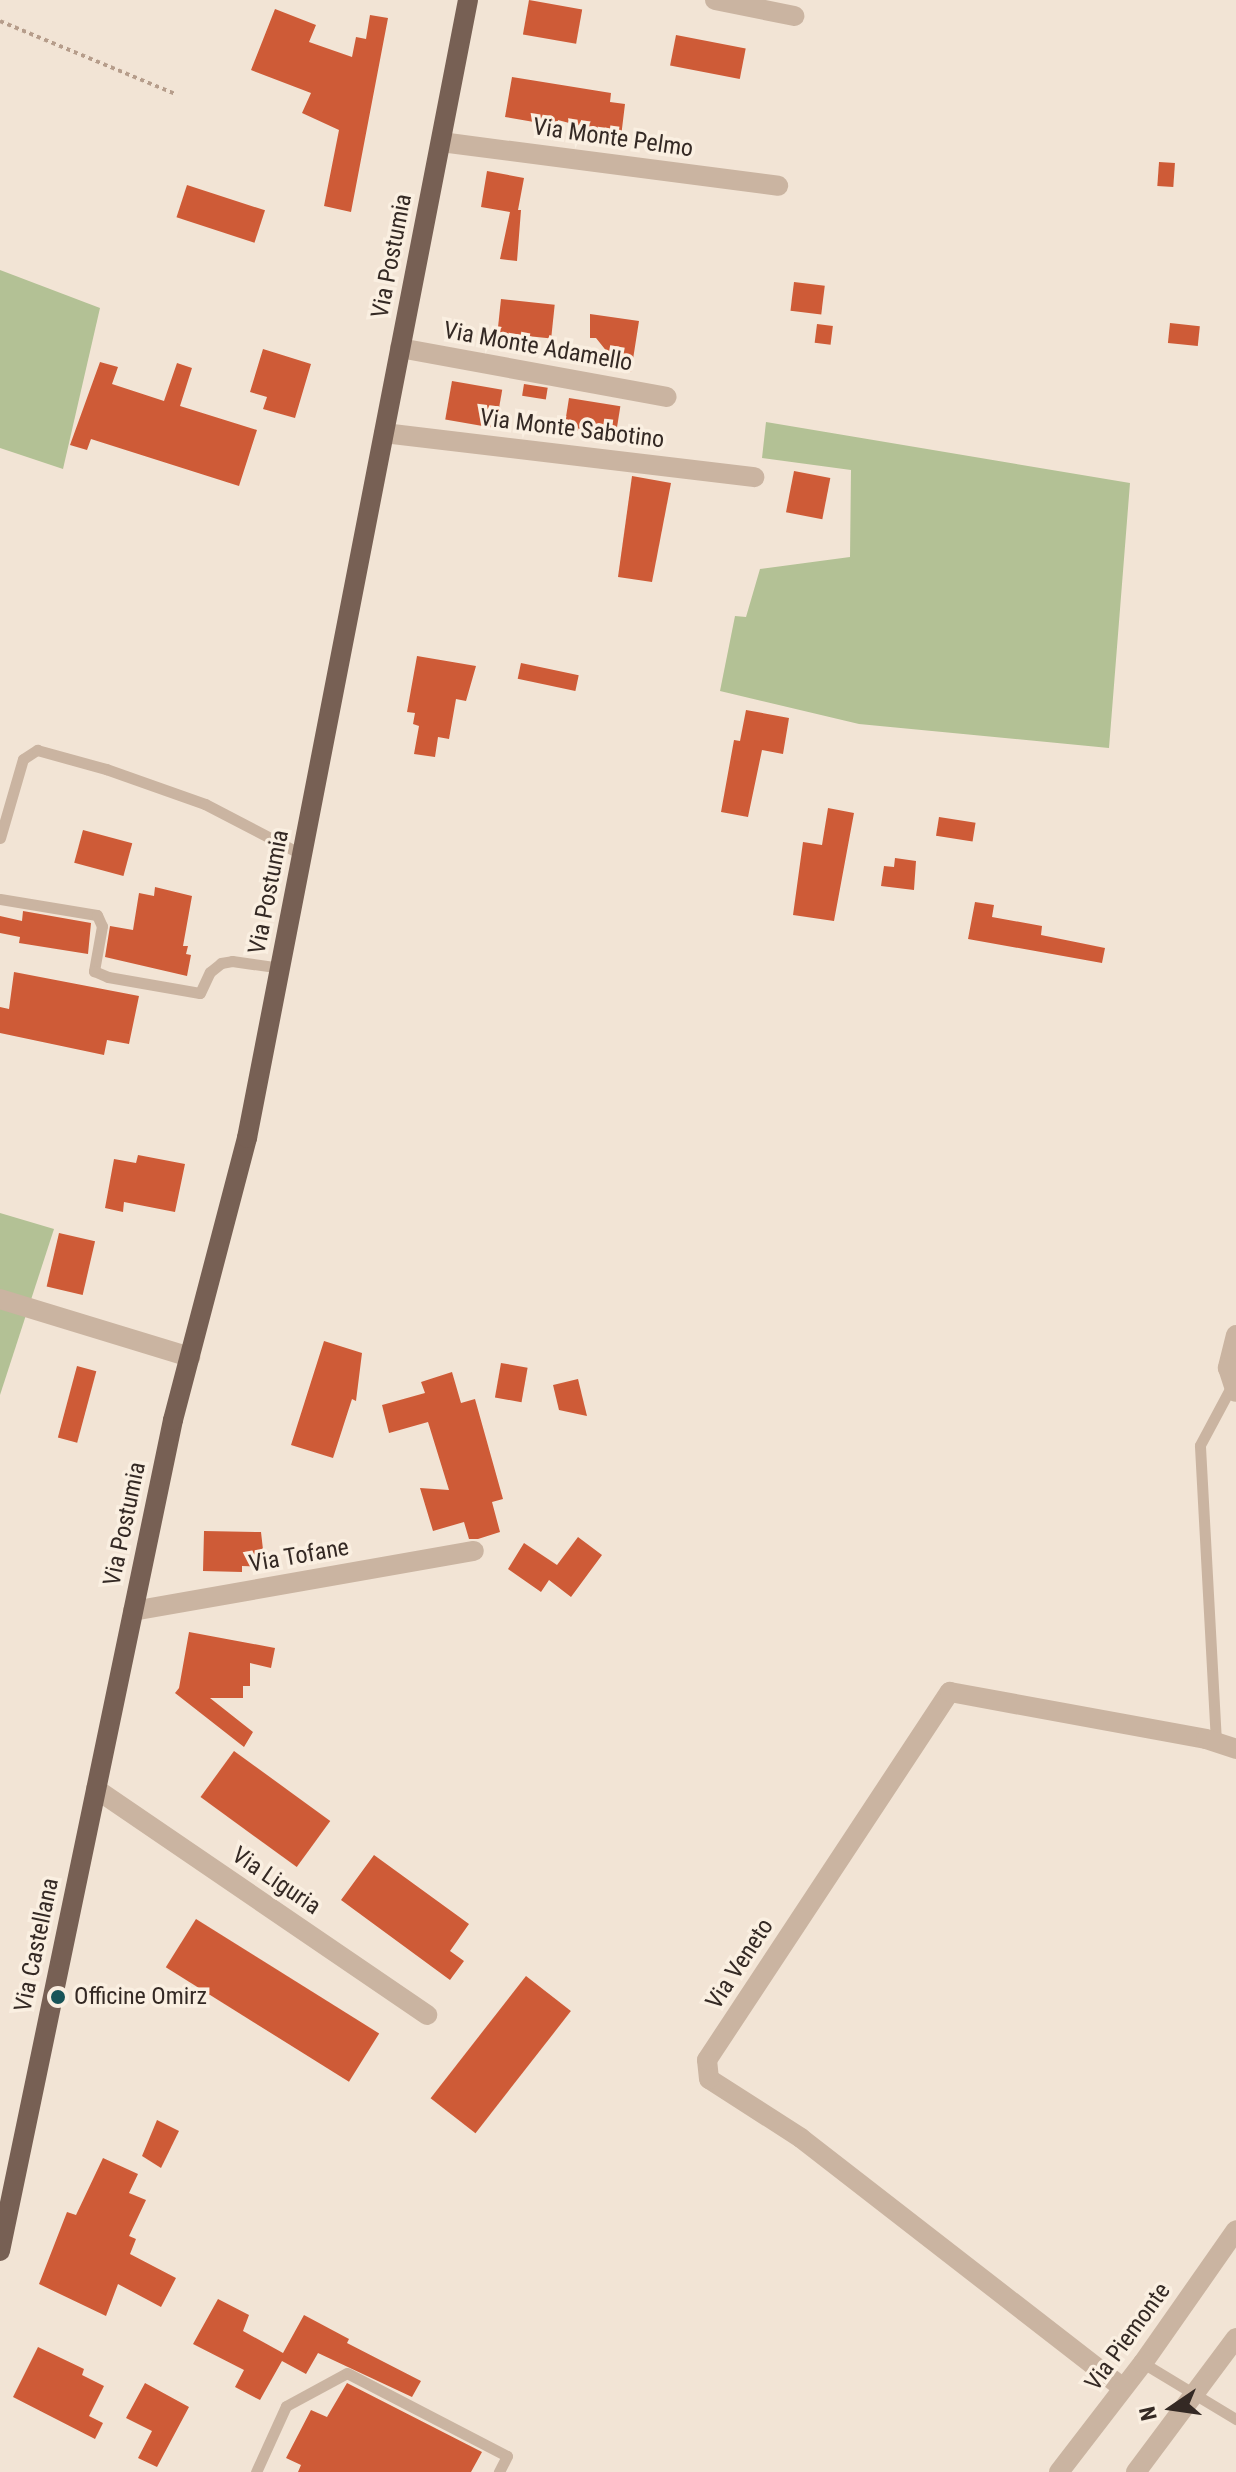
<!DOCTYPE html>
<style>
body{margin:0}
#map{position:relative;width:1236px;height:2472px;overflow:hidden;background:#f2e4d5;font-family:"Roboto Condensed",sans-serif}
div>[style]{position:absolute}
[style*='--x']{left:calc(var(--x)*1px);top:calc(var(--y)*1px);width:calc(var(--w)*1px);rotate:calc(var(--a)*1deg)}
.green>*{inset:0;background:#b3c195}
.building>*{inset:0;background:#ce5b37;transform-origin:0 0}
.path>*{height:4px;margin-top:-2px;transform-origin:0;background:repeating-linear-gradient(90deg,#b69d8b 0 4px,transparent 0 8px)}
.lane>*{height:11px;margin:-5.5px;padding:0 5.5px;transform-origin:5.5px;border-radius:5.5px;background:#cab4a1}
.street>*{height:20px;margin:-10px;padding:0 10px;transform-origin:10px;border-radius:10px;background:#cab4a1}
.primary>*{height:20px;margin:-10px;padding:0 10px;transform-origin:10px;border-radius:10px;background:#776054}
.dots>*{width:22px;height:22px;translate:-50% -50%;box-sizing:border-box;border:4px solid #faefe1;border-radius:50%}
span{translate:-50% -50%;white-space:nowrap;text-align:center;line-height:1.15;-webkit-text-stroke:7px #faefe1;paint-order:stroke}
.street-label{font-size:24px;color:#342924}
.poi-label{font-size:24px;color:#342924}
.left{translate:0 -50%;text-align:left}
.north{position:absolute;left:1132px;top:2368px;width:80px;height:80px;-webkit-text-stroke:6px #faefe1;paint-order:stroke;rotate:257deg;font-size:22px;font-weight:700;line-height:32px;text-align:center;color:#342924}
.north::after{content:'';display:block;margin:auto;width:28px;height:36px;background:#342924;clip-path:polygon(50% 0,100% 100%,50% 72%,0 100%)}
</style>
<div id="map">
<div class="green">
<div style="clip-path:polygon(0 270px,100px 308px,63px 469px,0 448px)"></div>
<div style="clip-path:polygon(766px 422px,1130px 483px,1109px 748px,859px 724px,720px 691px,735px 616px,746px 617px,760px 569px,850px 557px,851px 470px,762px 458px)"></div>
<div style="clip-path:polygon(0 1213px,54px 1229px,0 1395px)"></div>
</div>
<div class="building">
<div style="left:529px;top:0;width:54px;height:35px;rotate:10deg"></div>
<div style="clip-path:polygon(275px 9px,316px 25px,309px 42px,352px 57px,356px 37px,366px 39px,370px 15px,388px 18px,351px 212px,324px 206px,339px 130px,302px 113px,311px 93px,251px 70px)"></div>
<div style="left:676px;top:35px;width:71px;height:31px;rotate:11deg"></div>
<div style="clip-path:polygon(512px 77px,611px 93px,610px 102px,625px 104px,621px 137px,558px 120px,557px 126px,505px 117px)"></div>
<div style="left:1159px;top:162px;width:16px;height:24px;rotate:4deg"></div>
<div style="clip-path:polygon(487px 171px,524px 178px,518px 210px,521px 210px,517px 261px,500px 259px,510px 212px,481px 207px)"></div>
<div style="left:187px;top:185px;width:82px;height:34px;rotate:18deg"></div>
<div style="left:794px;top:282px;width:31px;height:29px;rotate:7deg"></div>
<div style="left:501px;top:299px;width:54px;height:34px;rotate:6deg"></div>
<div style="clip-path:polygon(590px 314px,639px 321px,631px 372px,610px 369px,612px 358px,596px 338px,590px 338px)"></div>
<div style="left:1170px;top:323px;width:30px;height:20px;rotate:6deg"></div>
<div style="left:817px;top:324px;width:16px;height:19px;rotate:7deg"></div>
<div style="clip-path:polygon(263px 349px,311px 364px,295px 418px,263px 409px,267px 397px,250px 392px)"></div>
<div style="clip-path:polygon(100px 362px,118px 367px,112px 384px,164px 401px,177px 363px,192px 368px,180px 406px,257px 430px,239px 486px,91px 439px,87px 450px,70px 445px)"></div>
<div style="left:452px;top:381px;width:51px;height:39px;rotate:10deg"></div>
<div style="left:524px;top:384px;width:24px;height:12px;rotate:9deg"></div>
<div style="left:569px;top:398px;width:52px;height:31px;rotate:9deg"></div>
<div style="left:794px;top:471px;width:37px;height:42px;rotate:11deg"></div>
<div style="clip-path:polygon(632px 476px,671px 483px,652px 582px,618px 577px)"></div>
<div style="clip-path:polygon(417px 656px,476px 666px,466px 701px,456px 699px,449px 739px,438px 737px,435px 757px,414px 754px,419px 726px,413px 724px,415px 713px,407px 712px)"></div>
<div style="left:521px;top:663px;width:59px;height:16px;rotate:12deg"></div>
<div style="clip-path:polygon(746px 710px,789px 718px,783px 754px,762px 750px,748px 817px,721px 812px,734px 740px,740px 741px)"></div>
<div style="clip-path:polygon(828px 808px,854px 813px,834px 921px,793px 915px,803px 842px,822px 845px)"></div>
<div style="left:939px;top:817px;width:37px;height:19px;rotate:9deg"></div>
<div style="left:83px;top:830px;width:51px;height:34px;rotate:15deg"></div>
<div style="clip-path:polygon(895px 858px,916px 861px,914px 890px,881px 886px,884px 866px,894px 867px)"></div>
<div style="clip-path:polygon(155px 887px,192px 896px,183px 946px,188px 946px,186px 954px,191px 955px,187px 976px,105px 957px,110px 926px,133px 930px,139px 893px,154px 896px)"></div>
<div style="clip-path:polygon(975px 902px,994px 905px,992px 917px,1042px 926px,1041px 935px,1105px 948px,1102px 963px,968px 939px)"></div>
<div style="clip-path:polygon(23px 911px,91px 923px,88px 954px,19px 943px,20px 937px,0 933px,0 916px,22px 921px)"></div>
<div style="clip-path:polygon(14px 972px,139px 996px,129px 1044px,107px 1040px,104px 1055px,0 1033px,0 1007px,9px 1009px)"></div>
<div style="clip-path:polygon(138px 1155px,185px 1164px,175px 1212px,124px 1202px,123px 1212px,105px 1208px,114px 1159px,136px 1163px)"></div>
<div style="left:59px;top:1233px;width:37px;height:55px;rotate:13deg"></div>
<div style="clip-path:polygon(324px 1341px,362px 1353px,356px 1401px,352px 1399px,333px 1458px,291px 1445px)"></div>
<div style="left:501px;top:1363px;width:27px;height:35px;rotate:10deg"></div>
<div style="left:77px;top:1366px;width:20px;height:74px;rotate:15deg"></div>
<div style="clip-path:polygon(452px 1372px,461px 1403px,475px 1399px,503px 1499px,492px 1502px,500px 1532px,478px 1539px,469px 1539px,464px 1522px,433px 1531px,420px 1488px,449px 1490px,428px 1422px,389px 1433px,382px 1405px,425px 1393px,421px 1382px)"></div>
<div style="clip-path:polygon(578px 1379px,587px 1416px,559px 1410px,553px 1385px)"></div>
<div style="clip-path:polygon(204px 1531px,261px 1532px,265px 1567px,242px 1566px,242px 1572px,203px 1571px)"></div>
<div style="clip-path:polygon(578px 1537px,602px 1555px,571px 1597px,549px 1580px,541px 1592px,508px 1569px,524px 1543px,557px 1565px)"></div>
<div style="clip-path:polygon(189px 1632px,275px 1648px,271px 1668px,250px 1663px,250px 1686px,243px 1686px,243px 1698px,210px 1698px,253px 1732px,244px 1747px,175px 1693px,179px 1688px)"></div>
<div style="left:234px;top:1751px;width:119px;height:57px;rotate:36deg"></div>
<div style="clip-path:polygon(374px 1855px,469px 1924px,450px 1951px,464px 1961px,450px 1980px,341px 1900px)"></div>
<div style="left:196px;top:1919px;width:216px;height:57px;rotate:32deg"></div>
<div style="left:526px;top:1976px;width:57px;height:155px;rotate:38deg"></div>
<div style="clip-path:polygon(157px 2120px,179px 2131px,161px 2168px,142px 2156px)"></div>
<div style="clip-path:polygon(103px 2158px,138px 2174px,129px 2193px,146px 2200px,129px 2236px,136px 2239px,130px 2254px,176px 2278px,161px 2307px,118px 2284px,106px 2316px,39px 2284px,67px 2212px,76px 2215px)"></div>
<div style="clip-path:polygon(218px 2299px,249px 2315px,243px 2331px,283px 2353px,304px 2315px,349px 2339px,347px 2343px,421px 2381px,412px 2397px,318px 2353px,306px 2374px,282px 2361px,260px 2400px,235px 2387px,244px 2370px,193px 2344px)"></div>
<div style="clip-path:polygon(38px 2347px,84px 2369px,82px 2375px,104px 2386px,89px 2416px,103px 2423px,95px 2439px,13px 2397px)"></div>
<div style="clip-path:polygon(145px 2383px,189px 2407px,157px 2467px,138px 2458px,152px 2431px,126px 2418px)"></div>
<div style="clip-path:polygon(347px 2383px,482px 2452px,471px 2472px,298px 2472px,301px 2465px,286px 2458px,311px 2410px,327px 2417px)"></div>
</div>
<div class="path">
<div style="--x:0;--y:21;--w:190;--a:22.6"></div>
</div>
<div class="lane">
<div style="--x:0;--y:838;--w:82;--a:-73.8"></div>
<div style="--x:23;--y:759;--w:17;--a:-33"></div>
<div style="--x:37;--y:750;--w:72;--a:15.4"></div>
<div style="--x:106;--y:769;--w:105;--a:19.5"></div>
<div style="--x:205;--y:804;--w:110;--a:27.5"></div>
<div style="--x:0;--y:899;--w:98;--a:9.4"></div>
<div style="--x:97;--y:915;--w:12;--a:66"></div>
<div style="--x:102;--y:926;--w:46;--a:100.1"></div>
<div style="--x:94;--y:971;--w:15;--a:23"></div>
<div style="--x:108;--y:977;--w:93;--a:9.9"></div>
<div style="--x:200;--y:993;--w:23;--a:-65"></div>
<div style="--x:210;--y:972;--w:14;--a:-39"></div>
<div style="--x:221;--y:963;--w:11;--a:-10"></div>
<div style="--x:232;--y:961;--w:49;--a:8.1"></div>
<div style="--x:1216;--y:1742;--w:297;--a:-93.1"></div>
<div style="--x:1200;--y:1445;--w:68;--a:-61.9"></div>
<div style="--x:1143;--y:2363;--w:109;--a:31.1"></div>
<div style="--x:256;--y:2472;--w:72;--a:-65.6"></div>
<div style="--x:286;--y:2406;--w:69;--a:-28.4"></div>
<div style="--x:347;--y:2373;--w:180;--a:27.4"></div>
<div style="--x:507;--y:2456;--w:18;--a:117"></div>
</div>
<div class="street">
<div style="--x:715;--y:0;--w:81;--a:11.4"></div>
<div style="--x:441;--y:142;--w:340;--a:7.4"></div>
<div style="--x:400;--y:348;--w:271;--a:10.4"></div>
<div style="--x:384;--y:433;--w:373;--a:6.8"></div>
<div style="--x:0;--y:1299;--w:199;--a:17"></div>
<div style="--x:1236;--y:1335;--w:34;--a:104"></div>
<div style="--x:1228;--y:1368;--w:25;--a:72"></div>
<div style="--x:133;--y:1611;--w:346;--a:-10"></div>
<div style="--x:96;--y:1789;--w:401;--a:34.3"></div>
<div style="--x:1123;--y:2388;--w:408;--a:-142.2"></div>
<div style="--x:801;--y:2138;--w:109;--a:-147.3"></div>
<div style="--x:709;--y:2079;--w:19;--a:-96"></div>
<div style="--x:707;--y:2060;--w:441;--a:-56.6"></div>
<div style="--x:950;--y:1692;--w:260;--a:10.4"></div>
<div style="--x:1206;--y:1739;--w:32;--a:18"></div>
<div style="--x:1059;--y:2472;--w:138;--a:-52.4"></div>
<div style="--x:1143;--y:2363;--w:162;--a:-55"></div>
<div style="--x:1136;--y:2472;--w:167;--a:-53.3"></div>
</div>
<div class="primary">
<div style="--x:0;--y:2251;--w:849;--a:-78.24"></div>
<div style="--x:173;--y:1420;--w:292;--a:-75.3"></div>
<div style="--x:247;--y:1138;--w:1159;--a:-79.01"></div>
</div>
<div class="dots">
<div style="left:58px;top:1997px;background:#185458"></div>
</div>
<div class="street-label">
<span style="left:613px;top:138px;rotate:8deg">Via Monte Pelmo</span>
<span style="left:392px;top:256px;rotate:-79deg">Via Postumia</span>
<span style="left:538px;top:347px;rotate:10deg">Via Monte Adamello</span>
<span style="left:572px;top:429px;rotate:7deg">Via Monte Sabotino</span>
<span style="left:269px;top:892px;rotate:-79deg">Via Postumia</span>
<span style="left:125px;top:1524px;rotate:-78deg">Via Postumia</span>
<span style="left:299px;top:1556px;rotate:-10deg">Via Tofane</span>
<span style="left:276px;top:1881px;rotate:34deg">Via Liguria</span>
<span style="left:37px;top:1945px;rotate:-78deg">Via Castellana</span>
<span style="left:740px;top:1964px;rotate:-57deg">Via Veneto</span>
<span style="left:1128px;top:2337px;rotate:-54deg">Via Piemonte</span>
</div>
<div class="poi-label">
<span class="left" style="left:74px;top:1997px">Officine Omirz</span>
</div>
<div class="north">N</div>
</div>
